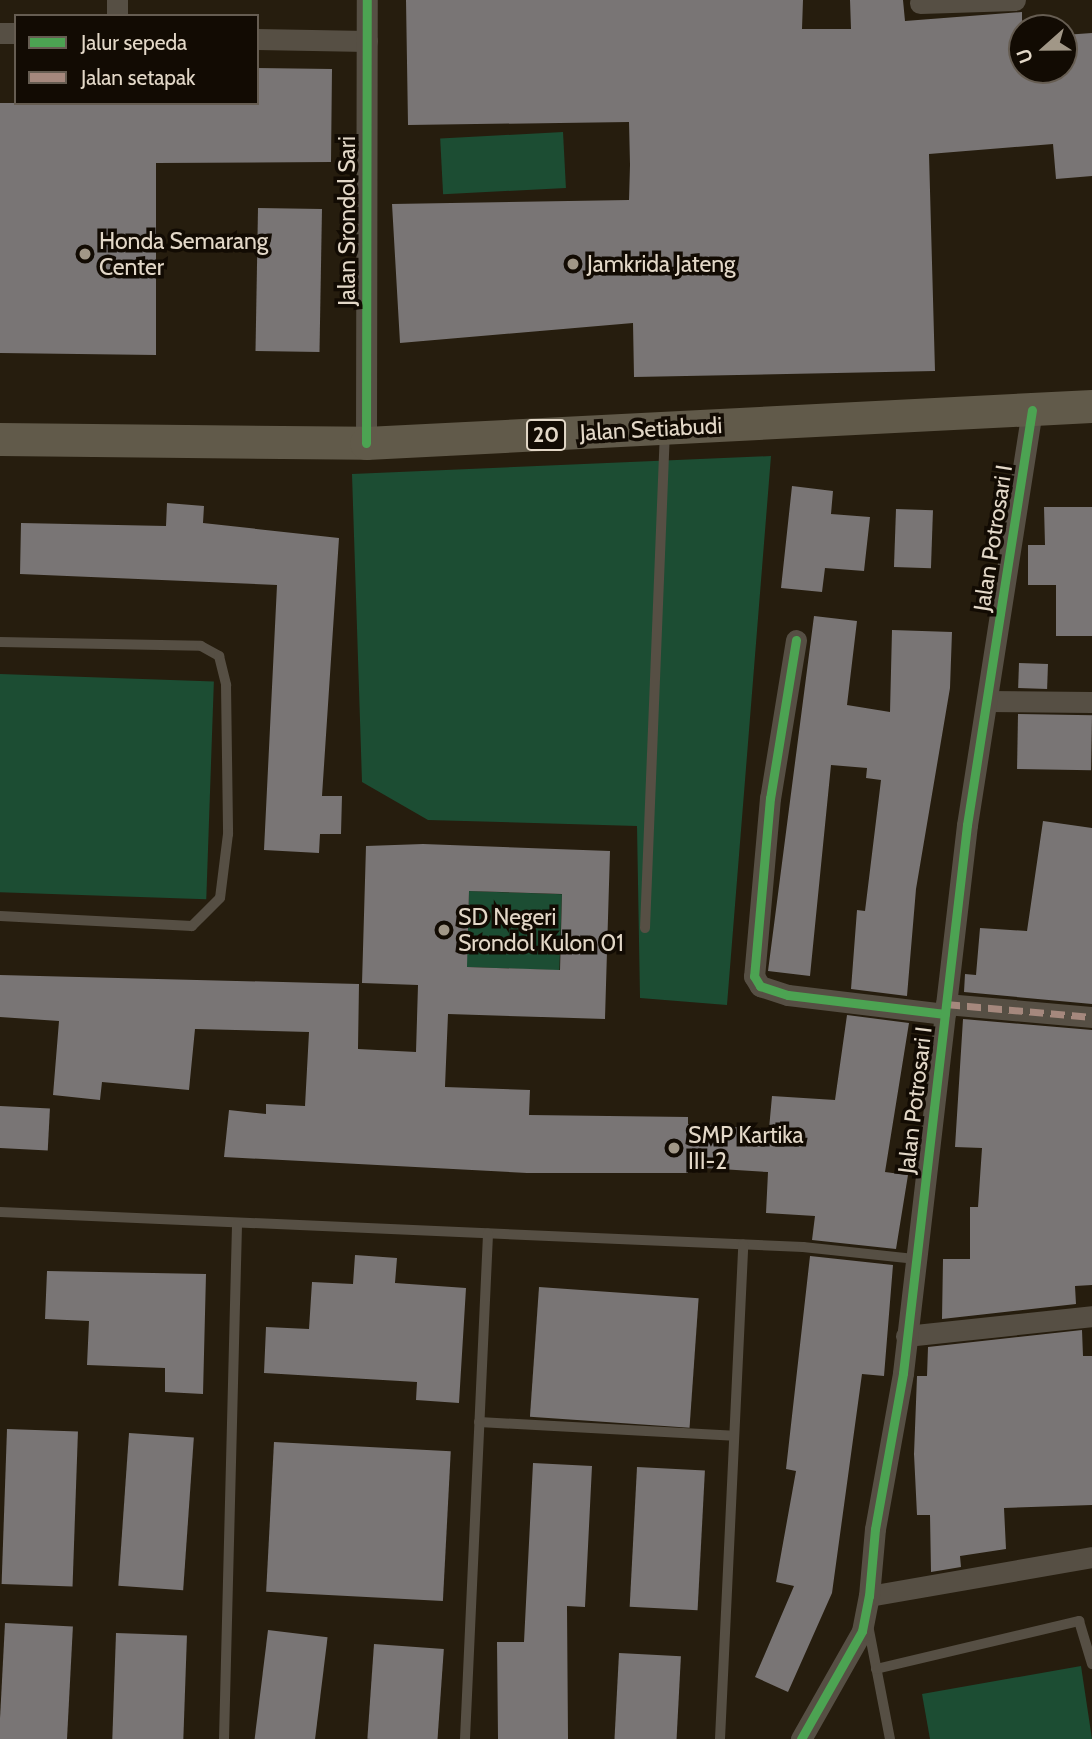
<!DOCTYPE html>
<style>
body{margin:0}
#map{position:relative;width:1092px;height:1739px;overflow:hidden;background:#261d0e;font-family:Cabin,sans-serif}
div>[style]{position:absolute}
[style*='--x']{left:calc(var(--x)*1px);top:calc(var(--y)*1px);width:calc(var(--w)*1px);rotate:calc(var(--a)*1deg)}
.green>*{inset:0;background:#1c4d33;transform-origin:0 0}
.building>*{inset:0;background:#797575;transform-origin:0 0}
.service>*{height:10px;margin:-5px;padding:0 5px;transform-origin:5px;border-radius:5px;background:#564f44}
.minor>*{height:21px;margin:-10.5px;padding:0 10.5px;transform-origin:10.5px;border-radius:10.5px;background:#564f44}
.trunk>*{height:33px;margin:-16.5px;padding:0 16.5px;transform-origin:16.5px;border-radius:16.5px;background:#615a4a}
.quiet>*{height:7px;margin-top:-3.5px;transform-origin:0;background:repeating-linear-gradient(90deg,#a5887d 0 14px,transparent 0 21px)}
.cycleway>*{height:9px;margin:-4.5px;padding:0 4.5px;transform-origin:4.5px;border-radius:4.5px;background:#4ca352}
.dots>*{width:19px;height:19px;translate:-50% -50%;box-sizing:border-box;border:4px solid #120b03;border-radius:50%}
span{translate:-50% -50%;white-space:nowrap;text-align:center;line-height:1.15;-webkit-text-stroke:7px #120b03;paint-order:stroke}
.shield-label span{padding:2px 5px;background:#120b03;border:2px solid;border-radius:5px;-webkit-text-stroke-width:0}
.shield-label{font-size:21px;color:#e3d8c8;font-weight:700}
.street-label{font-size:23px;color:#e3d8c8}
.poi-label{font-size:23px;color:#e3d8c8}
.left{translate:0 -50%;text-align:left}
.legend{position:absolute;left:14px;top:14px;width:245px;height:91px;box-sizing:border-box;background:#120b03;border:2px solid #665d52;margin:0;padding:9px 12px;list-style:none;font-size:21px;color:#e3d8c8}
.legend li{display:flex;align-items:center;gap:14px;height:35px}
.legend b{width:35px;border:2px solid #665d52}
.north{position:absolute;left:1008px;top:14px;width:70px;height:70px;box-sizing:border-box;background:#120b03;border:2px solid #665d52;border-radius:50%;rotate:249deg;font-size:19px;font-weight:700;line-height:28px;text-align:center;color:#e3d8c8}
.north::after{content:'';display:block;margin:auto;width:24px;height:32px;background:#a19787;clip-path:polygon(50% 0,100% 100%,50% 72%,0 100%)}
</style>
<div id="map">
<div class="green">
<div style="left:563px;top:132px;width:56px;height:123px;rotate:87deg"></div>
<div style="clip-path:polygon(771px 456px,727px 1005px,640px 998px,637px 826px,428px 820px,362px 782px,352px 474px)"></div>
<div style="left:0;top:674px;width:214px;height:218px;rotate:2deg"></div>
<div style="left:469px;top:891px;width:93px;height:76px;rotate:2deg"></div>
<div style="clip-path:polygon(1081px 1666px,1092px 1739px,930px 1739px,922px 1694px)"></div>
</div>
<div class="building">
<div style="clip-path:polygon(406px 0,803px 0,802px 29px,851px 29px,850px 0,903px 0,905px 21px,1022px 12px,1022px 70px,1064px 70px,1064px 35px,1092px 33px,1092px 176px,1056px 179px,1053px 144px,929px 154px,935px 371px,634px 377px,633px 323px,400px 343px,392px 204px,629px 200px,630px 165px,629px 122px,408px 125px)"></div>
<div style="clip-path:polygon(257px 68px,332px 69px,331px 162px,156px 163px,156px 355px,0 353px,0 103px,257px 103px)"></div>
<div style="left:258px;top:208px;width:64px;height:143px;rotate:1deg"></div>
<div style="clip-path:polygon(792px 486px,833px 491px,831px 514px,870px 517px,864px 571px,825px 568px,822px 592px,781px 588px)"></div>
<div style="clip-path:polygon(167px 503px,204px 506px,203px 523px,339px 538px,322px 796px,342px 796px,341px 834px,320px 834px,319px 853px,264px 850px,277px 585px,20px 574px,21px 523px,166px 526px)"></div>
<div style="clip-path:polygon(1044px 507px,1092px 507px,1092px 636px,1056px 636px,1056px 585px,1028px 585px,1028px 545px,1045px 545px)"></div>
<div style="left:896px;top:509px;width:37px;height:58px;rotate:2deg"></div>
<div style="clip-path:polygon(814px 616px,857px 621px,847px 705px,890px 712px,892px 630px,952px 632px,950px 688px,916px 889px,907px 996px,851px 989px,857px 910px,865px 911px,881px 780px,866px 778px,867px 768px,831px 765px,810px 976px,768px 971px)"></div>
<div style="left:1019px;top:663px;width:29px;height:25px;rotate:2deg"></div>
<div style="left:1018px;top:714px;width:74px;height:55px;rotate:1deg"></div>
<div style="clip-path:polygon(1043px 821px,1092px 828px,1092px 1004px,964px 992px,965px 974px,976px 975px,980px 928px,1027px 931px)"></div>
<div style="clip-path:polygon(evenodd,423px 844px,610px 851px,605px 1019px,448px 1014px,445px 1087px,530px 1090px,529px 1115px,688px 1117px,688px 1124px,769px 1129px,772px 1096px,835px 1100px,847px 1015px,909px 1023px,885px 1172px,908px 1175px,896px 1249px,812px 1240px,815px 1216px,766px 1213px,768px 1172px,688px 1167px,688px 1173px,527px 1173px,224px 1157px,229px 1110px,266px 1114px,266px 1104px,305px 1106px,309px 1032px,195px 1029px,189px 1090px,102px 1082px,100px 1100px,53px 1095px,59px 1021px,0 1017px,0 975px,359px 984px,358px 1049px,416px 1052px,418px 985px,362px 983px,366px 846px,423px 844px,469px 891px,562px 894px,560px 970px,467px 967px,469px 891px)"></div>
<div style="clip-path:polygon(963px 1019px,1092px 1030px,1092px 1285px,1075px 1286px,1076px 1304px,942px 1319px,943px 1259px,970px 1259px,970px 1207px,978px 1207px,982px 1148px,955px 1147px)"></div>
<div style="left:0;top:1106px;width:50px;height:42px;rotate:3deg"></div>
<div style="clip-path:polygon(355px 1255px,397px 1258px,395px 1283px,466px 1288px,459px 1403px,416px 1400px,417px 1382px,264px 1373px,266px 1327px,309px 1329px,312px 1282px,353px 1284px)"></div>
<div style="clip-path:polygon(810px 1256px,893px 1265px,884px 1376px,862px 1374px,832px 1593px,788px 1692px,755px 1677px,794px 1586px,776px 1582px,796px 1471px,786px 1469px)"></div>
<div style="clip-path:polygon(47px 1271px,206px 1274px,203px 1394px,165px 1392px,165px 1368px,87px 1365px,89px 1321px,45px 1319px)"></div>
<div style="left:539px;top:1287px;width:160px;height:130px;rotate:4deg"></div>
<div style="clip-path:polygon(1082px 1330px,1083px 1356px,1092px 1356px,1092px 1505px,1004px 1508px,1006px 1549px,960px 1556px,961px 1567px,931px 1572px,930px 1515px,917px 1515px,914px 1454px,917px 1376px,927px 1376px,928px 1347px)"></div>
<div style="left:7px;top:1429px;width:71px;height:155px;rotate:2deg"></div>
<div style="left:129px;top:1433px;width:65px;height:153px;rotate:4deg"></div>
<div style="left:274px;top:1442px;width:177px;height:150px;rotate:3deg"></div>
<div style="clip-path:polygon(533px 1463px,592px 1466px,585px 1607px,567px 1606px,568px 1739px,498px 1739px,497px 1642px,524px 1642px)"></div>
<div style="left:637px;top:1467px;width:68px;height:140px;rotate:3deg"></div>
<div style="left:5px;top:1623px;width:68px;height:116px;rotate:3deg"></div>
<div style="left:268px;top:1630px;width:60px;height:110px;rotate:7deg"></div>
<div style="left:116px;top:1633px;width:71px;height:106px;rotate:2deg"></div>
<div style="left:374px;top:1644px;width:70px;height:95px;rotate:4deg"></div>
<div style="left:619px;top:1653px;width:62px;height:86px;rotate:3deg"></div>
</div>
<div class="service">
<div style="--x:0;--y:642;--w:201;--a:1.1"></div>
<div style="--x:201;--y:646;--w:21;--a:29"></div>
<div style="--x:219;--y:656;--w:30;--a:76"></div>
<div style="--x:226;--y:685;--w:149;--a:89.2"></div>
<div style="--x:228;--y:834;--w:64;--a:97.1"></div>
<div style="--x:220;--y:898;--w:40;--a:135"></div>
<div style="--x:192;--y:926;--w:192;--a:-177"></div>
<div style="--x:645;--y:928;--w:497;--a:-87.7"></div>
<div style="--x:0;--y:1212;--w:804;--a:2.5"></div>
<div style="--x:803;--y:1247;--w:114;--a:6.1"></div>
<div style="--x:479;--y:1422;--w:255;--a:3.1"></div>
<div style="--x:868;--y:1625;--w:116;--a:79.1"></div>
<div style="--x:876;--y:1669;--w:209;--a:-13.3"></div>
<div style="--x:1079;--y:1621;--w:45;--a:73.2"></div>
<div style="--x:224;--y:1739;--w:515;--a:-88.55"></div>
<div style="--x:465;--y:1739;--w:506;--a:-87.39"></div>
<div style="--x:720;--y:1739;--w:495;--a:-87.3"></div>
</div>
<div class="minor">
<div style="--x:920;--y:3;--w:95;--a:-1.8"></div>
<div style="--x:117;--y:16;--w:16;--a:-90"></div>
<div style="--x:0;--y:33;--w:16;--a:0"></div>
<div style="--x:257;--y:39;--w:110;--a:1"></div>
<div style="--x:366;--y:443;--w:443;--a:-89.9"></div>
<div style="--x:796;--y:640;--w:160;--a:99.3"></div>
<div style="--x:770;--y:798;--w:179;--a:95.1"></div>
<div style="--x:754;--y:976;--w:12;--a:59"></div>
<div style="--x:760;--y:986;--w:29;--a:18"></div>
<div style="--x:788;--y:995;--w:158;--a:6.9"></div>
<div style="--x:987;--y:701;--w:105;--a:0.5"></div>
<div style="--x:946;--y:1004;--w:147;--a:5.1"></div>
<div style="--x:906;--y:1336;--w:187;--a:-6.1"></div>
<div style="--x:869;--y:1596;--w:226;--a:-9.9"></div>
<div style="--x:801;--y:1739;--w:124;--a:-60.5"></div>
<div style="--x:862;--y:1631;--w:36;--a:-79"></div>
<div style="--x:869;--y:1596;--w:67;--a:-84.9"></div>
<div style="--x:875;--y:1529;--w:158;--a:-79.8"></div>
<div style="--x:903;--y:1373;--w:552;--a:-83.34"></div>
<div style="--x:967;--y:825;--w:420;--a:-81.1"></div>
</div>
<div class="trunk">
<div style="--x:0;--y:439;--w:366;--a:0.6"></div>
<div style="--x:366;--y:443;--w:727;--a:-2.92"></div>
</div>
<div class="quiet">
<div style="--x:946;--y:1004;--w:147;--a:5.1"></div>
</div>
<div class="cycleway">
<div style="--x:366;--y:443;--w:443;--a:-89.9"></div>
<div style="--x:796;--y:640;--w:160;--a:99.3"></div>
<div style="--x:770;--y:798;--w:179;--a:95.1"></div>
<div style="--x:754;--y:976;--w:12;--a:59"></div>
<div style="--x:760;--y:986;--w:29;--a:18"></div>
<div style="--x:788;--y:995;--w:158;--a:6.9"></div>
<div style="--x:801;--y:1739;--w:124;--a:-60.5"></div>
<div style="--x:862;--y:1631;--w:36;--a:-79"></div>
<div style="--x:869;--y:1596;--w:67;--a:-84.9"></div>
<div style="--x:875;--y:1529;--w:158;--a:-79.8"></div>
<div style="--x:903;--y:1373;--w:552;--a:-83.34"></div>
<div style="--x:967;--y:825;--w:420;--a:-81.1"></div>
</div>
<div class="dots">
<div style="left:85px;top:254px;background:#a19787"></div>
<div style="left:573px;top:264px;background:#a19787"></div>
<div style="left:444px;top:930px;background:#a19787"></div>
<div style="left:674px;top:1148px;background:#a19787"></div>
</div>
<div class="shield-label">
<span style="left:546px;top:435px">20</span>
</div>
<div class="street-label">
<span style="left:347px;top:221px;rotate:-90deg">Jalan Srondol Sari</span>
<span style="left:651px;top:429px;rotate:-3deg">Jalan Setiabudi</span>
<span style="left:993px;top:538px;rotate:-81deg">Jalan Potrosari I</span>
<span style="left:915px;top:1100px;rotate:-83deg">Jalan Potrosari I</span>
</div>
<div class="poi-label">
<span class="left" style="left:99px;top:254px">Honda Semarang<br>Center</span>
<span class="left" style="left:587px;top:264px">Jamkrida Jateng</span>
<span class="left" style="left:458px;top:930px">SD Negeri<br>Srondol Kulon 01</span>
<span class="left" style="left:688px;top:1148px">SMP Kartika<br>III-2</span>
</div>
<ul class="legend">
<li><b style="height:9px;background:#4ca352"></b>Jalur sepeda</li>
<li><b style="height:9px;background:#a5887d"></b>Jalan setapak</li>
</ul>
<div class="north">U</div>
</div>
